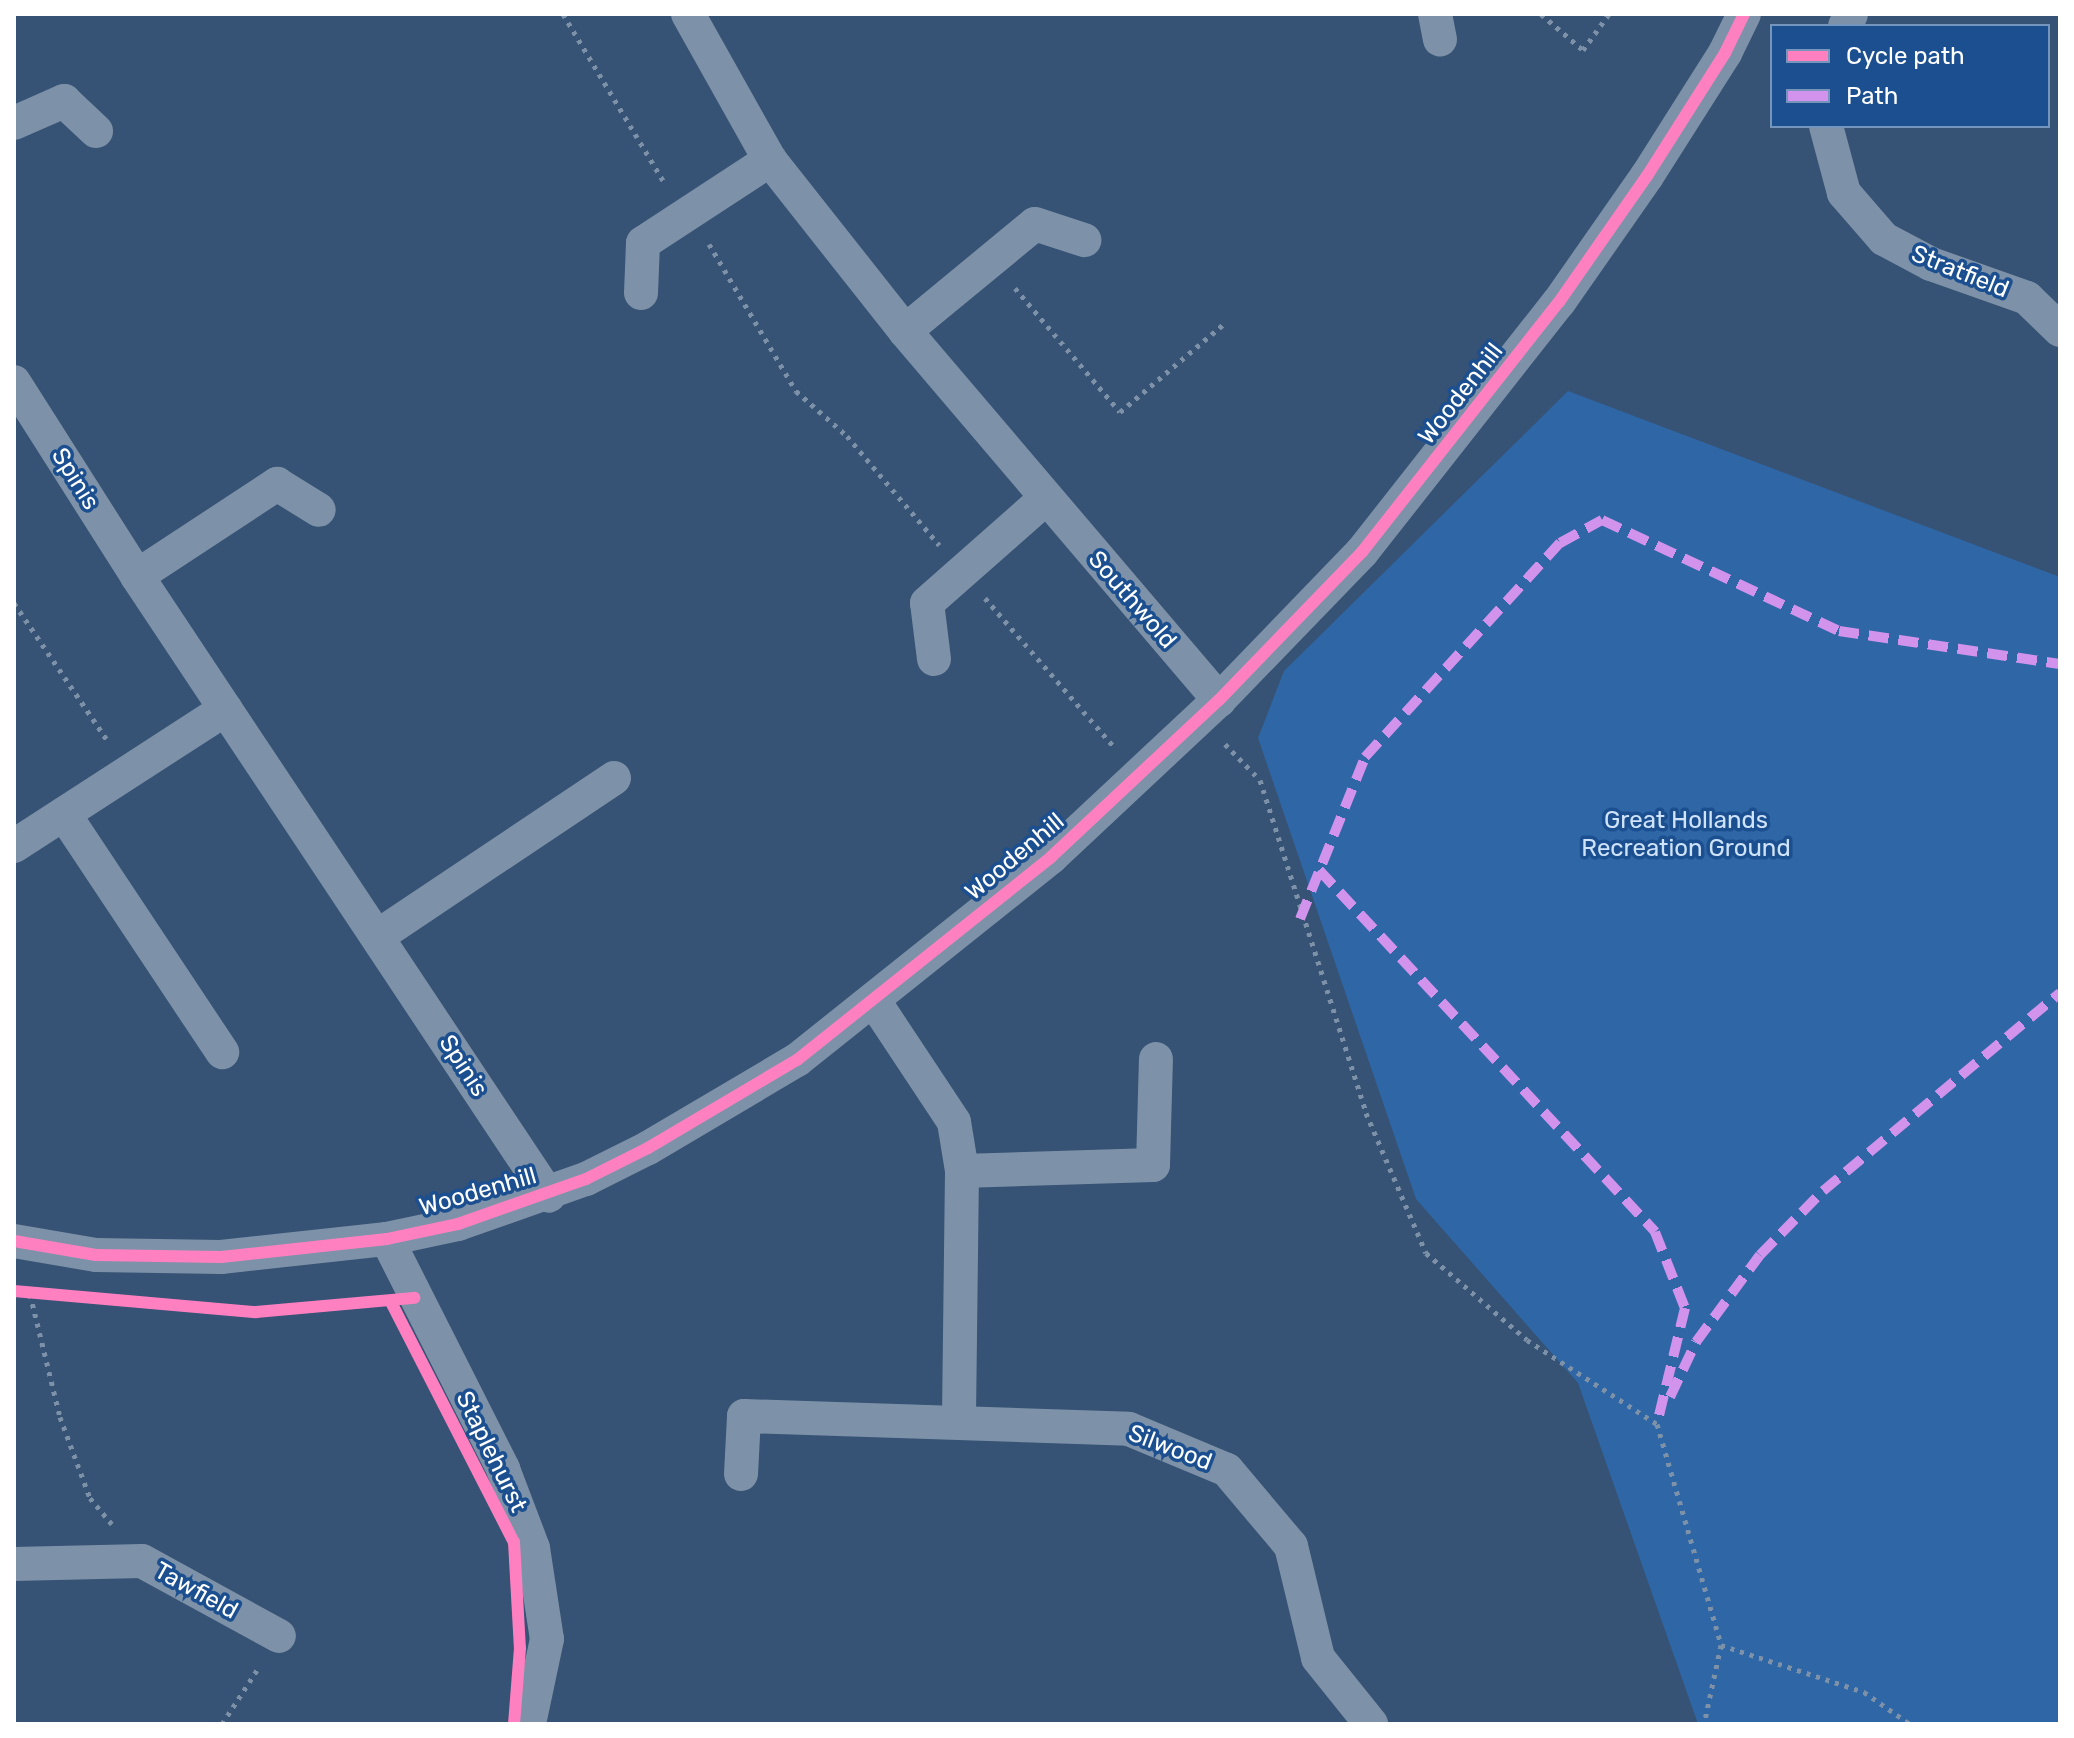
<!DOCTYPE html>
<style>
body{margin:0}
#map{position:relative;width:2074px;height:1738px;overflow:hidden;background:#365274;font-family:Rubik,sans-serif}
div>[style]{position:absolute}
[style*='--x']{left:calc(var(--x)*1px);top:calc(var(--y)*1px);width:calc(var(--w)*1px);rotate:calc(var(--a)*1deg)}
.green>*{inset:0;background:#2f66a5}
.path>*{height:5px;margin-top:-2.5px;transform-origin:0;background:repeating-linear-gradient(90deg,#7d92a8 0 4px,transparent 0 10px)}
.street>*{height:34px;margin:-17px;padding:0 17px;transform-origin:17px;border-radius:17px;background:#7d92a8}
.quiet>*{height:10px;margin-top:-5px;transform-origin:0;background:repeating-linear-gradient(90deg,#d193ec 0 20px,transparent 0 30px)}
.cycleway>*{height:12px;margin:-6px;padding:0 6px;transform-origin:6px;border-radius:6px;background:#ff80c0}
span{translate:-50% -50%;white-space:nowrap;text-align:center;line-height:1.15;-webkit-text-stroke:7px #1b4f8f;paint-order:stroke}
.street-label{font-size:24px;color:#fff}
.park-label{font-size:24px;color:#cfe3fa}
.frame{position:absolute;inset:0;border:16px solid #fff;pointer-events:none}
.legend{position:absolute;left:1770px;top:24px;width:280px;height:104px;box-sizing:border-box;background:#1b4f8f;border:2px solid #7695bc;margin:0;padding:10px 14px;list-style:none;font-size:24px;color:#fff}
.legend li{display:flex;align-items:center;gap:16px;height:40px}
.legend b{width:40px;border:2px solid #7695bc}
</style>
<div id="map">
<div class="green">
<div style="clip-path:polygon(1568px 391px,2060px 577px,2060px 1724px,1698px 1724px,1578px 1383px,1416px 1199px,1258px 738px,1284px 671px)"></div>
</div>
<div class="path">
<div style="--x:563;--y:14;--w:198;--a:59"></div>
<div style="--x:1541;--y:14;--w:55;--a:40.6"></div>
<div style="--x:1583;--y:50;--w:44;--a:-54.2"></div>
<div style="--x:709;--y:244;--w:171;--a:59.4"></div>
<div style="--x:796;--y:391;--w:68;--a:41.4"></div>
<div style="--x:847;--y:436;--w:143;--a:49.8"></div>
<div style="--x:1015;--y:288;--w:162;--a:49.7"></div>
<div style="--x:1120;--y:412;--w:138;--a:-40.3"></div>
<div style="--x:985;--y:598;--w:198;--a:49.1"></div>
<div style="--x:14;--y:603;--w:169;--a:55.8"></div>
<div style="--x:1225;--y:744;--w:50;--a:45.8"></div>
<div style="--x:1260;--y:780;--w:349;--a:72.3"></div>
<div style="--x:1366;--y:1113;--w:152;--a:66.8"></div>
<div style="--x:1426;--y:1253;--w:133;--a:40.7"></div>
<div style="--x:1527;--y:1340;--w:155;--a:32.9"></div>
<div style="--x:1657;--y:1424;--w:230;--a:73.8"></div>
<div style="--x:1721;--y:1645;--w:81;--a:102.1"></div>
<div style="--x:30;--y:1294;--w:127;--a:76.3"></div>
<div style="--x:60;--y:1417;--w:86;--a:69.7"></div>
<div style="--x:90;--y:1498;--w:34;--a:50"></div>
<div style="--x:1721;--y:1645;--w:151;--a:18.2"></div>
<div style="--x:1864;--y:1692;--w:56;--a:34.8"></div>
<div style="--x:222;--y:1724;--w:68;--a:-57"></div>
</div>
<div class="street">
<div style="--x:688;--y:14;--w:167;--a:60.7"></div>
<div style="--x:770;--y:160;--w:218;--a:51.7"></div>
<div style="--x:905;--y:331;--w:485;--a:49.6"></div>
<div style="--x:1435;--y:14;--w:26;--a:79"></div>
<div style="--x:1845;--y:26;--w:13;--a:-63"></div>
<div style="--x:14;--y:123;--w:55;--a:-23.7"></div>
<div style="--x:64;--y:101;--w:44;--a:43.2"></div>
<div style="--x:1826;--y:126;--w:69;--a:75"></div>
<div style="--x:1844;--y:193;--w:61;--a:49"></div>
<div style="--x:1884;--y:239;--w:53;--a:28"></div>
<div style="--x:1931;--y:264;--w:102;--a:19.5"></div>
<div style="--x:2027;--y:298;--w:46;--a:44.1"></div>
<div style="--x:641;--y:293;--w:50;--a:-87.7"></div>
<div style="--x:643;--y:243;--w:152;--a:-33.2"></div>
<div style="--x:905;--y:331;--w:168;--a:-39.5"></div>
<div style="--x:1035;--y:224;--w:52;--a:18.1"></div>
<div style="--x:14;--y:382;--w:230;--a:57.6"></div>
<div style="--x:137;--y:576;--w:744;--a:56.4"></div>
<div style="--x:137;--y:576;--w:168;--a:-33.3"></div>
<div style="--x:277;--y:484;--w:49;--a:31.8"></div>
<div style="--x:934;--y:659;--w:56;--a:-97.1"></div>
<div style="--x:927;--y:603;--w:157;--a:-41.4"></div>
<div style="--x:64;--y:814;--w:286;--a:56.4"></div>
<div style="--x:14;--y:846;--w:252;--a:-32.9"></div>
<div style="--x:378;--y:936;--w:284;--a:-33.8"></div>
<div style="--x:874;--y:1001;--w:145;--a:56.5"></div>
<div style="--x:954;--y:1122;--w:50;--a:80.7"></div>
<div style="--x:962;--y:1171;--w:248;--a:90.7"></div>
<div style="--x:962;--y:1171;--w:191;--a:-1.8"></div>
<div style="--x:1153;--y:1165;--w:106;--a:-88.4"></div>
<div style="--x:387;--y:1239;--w:258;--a:63.2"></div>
<div style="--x:503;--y:1469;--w:85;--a:69.2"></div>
<div style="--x:533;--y:1548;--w:92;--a:81.3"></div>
<div style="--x:547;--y:1639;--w:87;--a:102"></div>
<div style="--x:14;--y:1241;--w:83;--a:9.7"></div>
<div style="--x:96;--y:1255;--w:125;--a:0.9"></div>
<div style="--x:221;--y:1257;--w:167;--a:-6.2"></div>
<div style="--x:387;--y:1239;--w:73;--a:-11.9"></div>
<div style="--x:458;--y:1224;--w:136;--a:-19.4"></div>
<div style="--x:586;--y:1179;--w:69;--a:-26.6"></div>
<div style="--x:648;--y:1148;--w:173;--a:-30.6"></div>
<div style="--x:797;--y:1060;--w:325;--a:-38.6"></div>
<div style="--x:1051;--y:857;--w:230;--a:-43.1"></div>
<div style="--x:1219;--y:700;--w:206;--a:-46"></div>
<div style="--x:1362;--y:552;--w:318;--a:-51.8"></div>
<div style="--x:1559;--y:302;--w:154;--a:-55.1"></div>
<div style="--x:1647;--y:176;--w:146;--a:-57.6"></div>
<div style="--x:1725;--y:53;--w:43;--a:-64"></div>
<div style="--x:741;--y:1474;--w:58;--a:-87"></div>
<div style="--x:744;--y:1416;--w:385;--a:1.9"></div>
<div style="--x:1129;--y:1429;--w:106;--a:22.7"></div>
<div style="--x:1227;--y:1470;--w:99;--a:49.9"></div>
<div style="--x:1291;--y:1546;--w:115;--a:76.4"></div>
<div style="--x:1318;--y:1658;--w:85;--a:51.2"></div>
<div style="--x:14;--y:1564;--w:128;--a:-1.3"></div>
<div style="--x:142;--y:1561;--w:156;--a:28.7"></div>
</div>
<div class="quiet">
<div style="--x:1319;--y:870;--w:494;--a:47.1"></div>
<div style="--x:1655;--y:1232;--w:82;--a:68.5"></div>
<div style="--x:1685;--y:1308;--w:119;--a:103.6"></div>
<div style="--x:1300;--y:919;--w:175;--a:-68.1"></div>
<div style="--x:1365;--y:757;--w:290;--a:-47.7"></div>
<div style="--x:1560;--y:543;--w:48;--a:-28.7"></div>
<div style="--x:1602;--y:520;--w:262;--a:25.1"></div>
<div style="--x:1839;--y:631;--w:223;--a:8.5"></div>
<div style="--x:1670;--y:1397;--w:61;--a:-64.7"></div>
<div style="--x:1696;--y:1342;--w:108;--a:-53.7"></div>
<div style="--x:1760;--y:1255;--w:90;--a:-45.5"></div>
<div style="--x:1823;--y:1191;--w:309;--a:-39.9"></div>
</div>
<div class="cycleway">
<div style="--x:14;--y:1241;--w:83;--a:9.7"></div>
<div style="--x:96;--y:1255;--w:125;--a:0.9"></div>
<div style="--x:221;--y:1257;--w:167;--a:-6.2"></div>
<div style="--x:387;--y:1239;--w:73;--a:-11.9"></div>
<div style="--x:458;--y:1224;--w:136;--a:-19.4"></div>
<div style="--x:586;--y:1179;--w:69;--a:-26.6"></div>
<div style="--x:648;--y:1148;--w:173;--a:-30.6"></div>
<div style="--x:797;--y:1060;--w:325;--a:-38.6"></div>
<div style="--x:1051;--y:857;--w:230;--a:-43.1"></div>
<div style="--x:1219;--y:700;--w:206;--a:-46"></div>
<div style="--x:1362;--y:552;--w:318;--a:-51.8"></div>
<div style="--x:1559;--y:302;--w:154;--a:-55.1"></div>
<div style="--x:1647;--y:176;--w:146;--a:-57.6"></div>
<div style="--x:1725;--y:53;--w:43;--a:-64"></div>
<div style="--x:14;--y:1291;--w:243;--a:5"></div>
<div style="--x:256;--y:1312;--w:159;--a:-5.1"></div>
<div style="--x:392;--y:1304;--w:267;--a:62.9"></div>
<div style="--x:514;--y:1542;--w:106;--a:86.8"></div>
<div style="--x:520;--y:1648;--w:76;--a:94.5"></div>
</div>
<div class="street-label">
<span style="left:1960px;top:272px;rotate:22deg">Stratfield</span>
<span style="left:1461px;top:394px;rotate:-52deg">Woodenhill</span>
<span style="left:75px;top:479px;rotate:58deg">Spinis</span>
<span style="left:1132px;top:600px;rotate:49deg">Southwold</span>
<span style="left:1015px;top:857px;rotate:-40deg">Woodenhill</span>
<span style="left:463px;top:1066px;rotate:57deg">Spinis</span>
<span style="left:478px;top:1192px;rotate:-16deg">Woodenhill</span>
<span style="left:1170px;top:1448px;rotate:21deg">Silwood</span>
<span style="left:491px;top:1452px;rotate:64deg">Staplehurst</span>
<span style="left:196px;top:1591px;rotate:29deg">Tawfield</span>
</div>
<div class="park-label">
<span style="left:1686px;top:835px">Great Hollands<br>Recreation Ground</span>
</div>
<div class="frame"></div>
<ul class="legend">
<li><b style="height:10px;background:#ff80c0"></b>Cycle path</li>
<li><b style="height:10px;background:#d193ec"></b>Path</li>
</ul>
</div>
